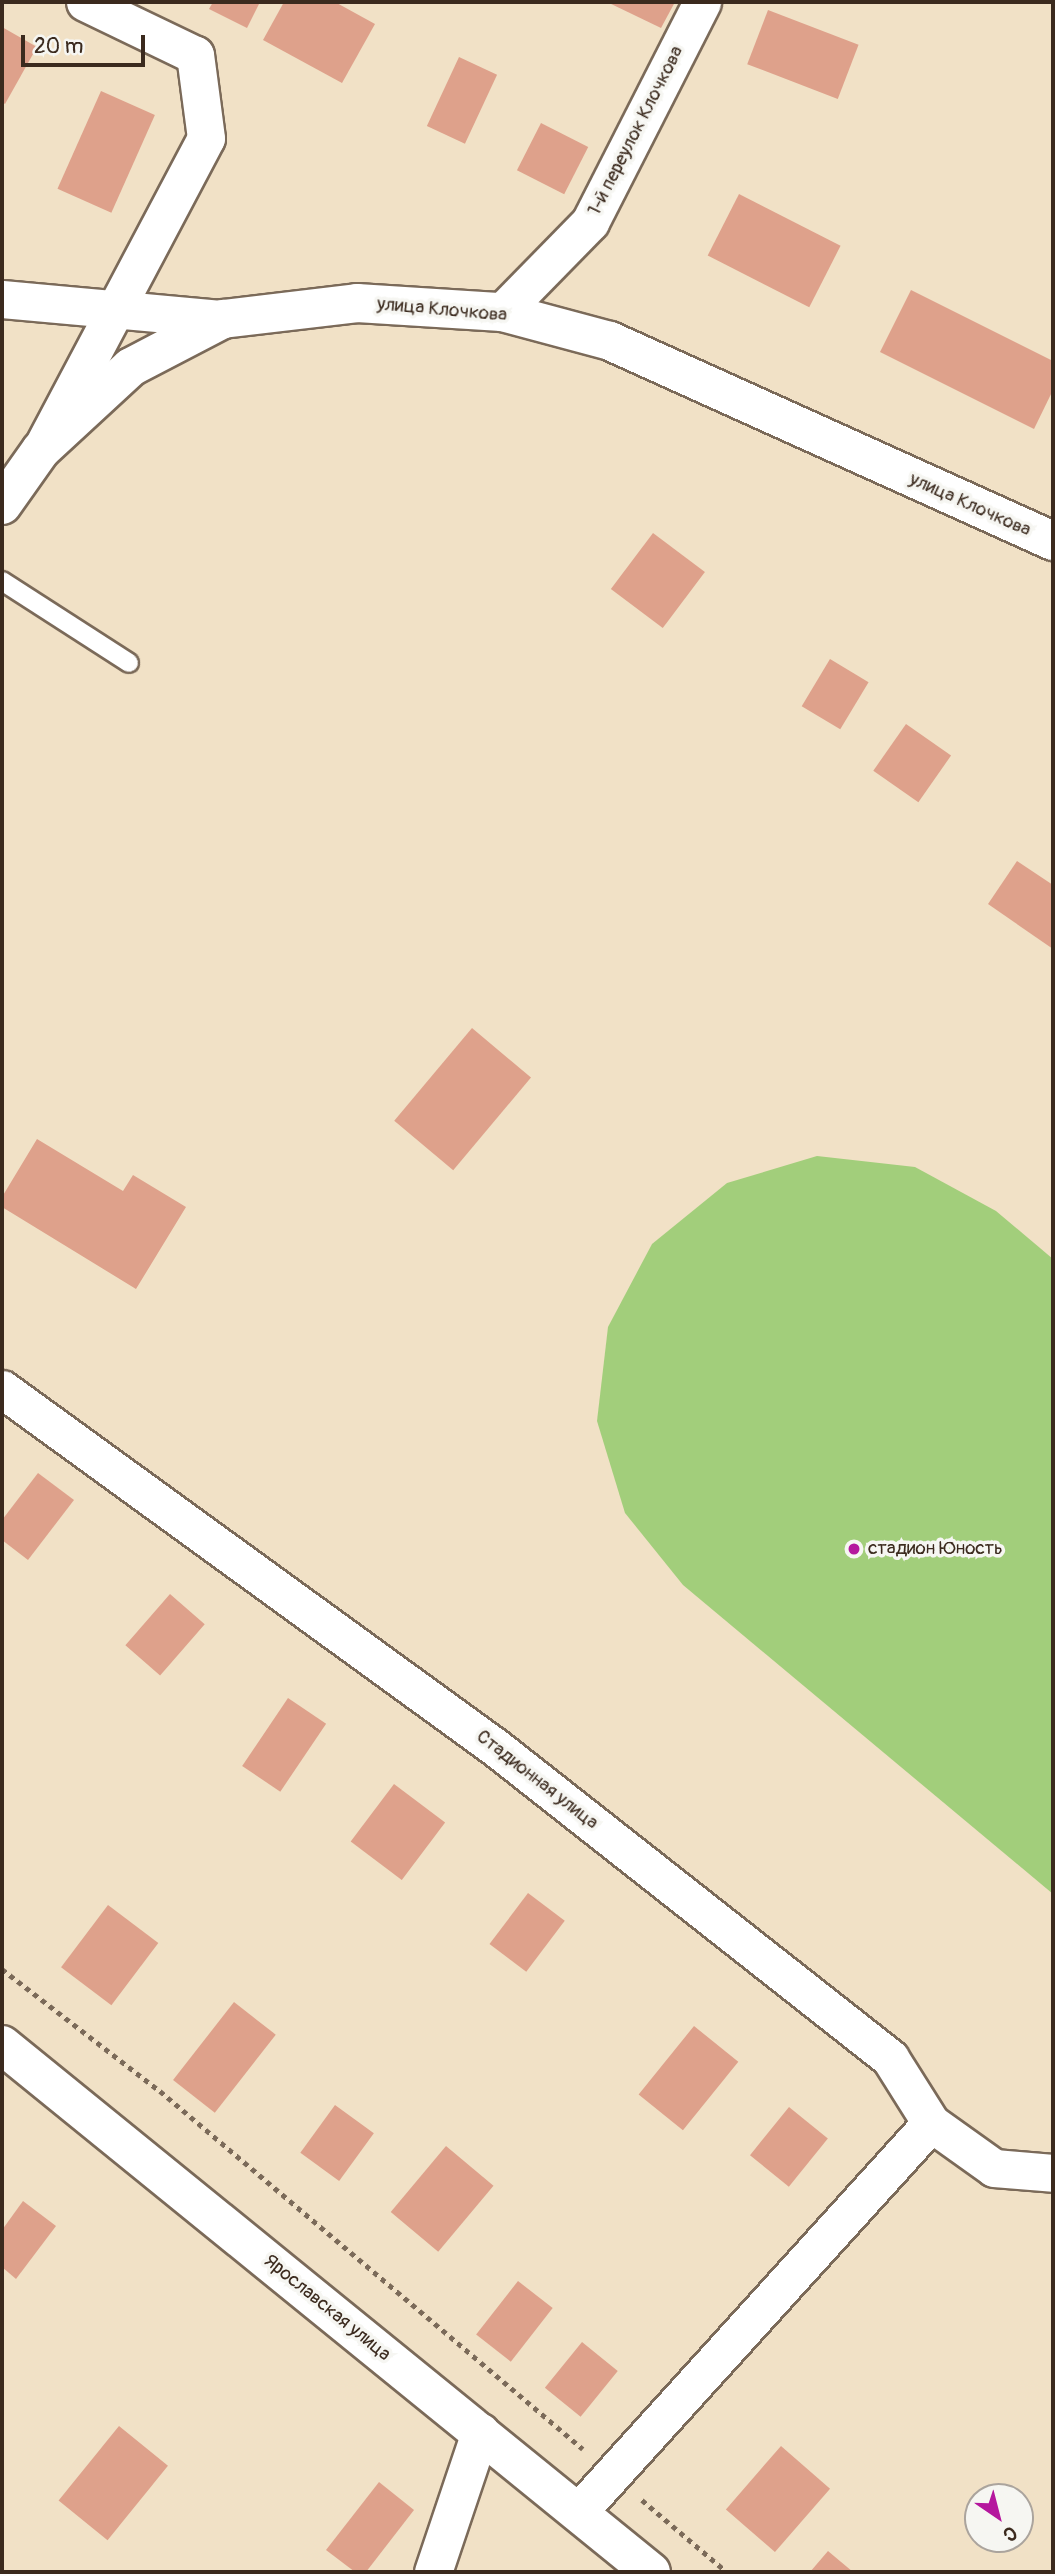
<!DOCTYPE html>
<meta charset="utf-8">
<style>
body{margin:0}
#map{position:relative;width:1055px;height:2574px;overflow:hidden;background:#f1e1c6;font-family:Pangolin,sans-serif}
div>[style]{position:absolute}
[style*='--x']{left:calc(var(--x)*1px);top:calc(var(--y)*1px);width:calc(var(--w)*1px);rotate:calc(var(--a)*1deg)}
.green>*{inset:0;background:#a2ce7b}
.building>*{inset:0;background:#dea18b;transform-origin:0 0}
.path>*{height:4.5px;margin-top:-2.25px;transform-origin:0;background:repeating-linear-gradient(90deg,#7b6a59 0 5px,transparent 0 10px)}
.roads{filter:drop-shadow(2px 0 #7b6a59) drop-shadow(-2px 0 #7b6a59) drop-shadow(0 2px #7b6a59) drop-shadow(0 -2px #7b6a59)}
.service>*{height:18px;margin:-9px;padding:0 9px;transform-origin:9px;border-radius:9px;background:#fff}
.minor>*{height:37px;margin:-18.5px;padding:0 18.5px;transform-origin:18.5px;border-radius:18.5px;background:#fff}
.tertiary>*{height:38px;margin:-19px;padding:0 19px;transform-origin:19px;border-radius:19px;background:#fff}
.dots>*{width:19px;height:19px;translate:-50% -50%;box-sizing:border-box;border:4px solid #f6f6f2;border-radius:50%}
span{translate:-50% -50%;white-space:nowrap;text-align:center;line-height:1.15;-webkit-text-stroke:7px #f6f6f2;paint-order:stroke}
.street-label{font-size:19px;color:#3b2a1e}
.poi-label{font-size:19px;color:#3b2a1e}
.left{translate:0 -50%;text-align:left}
.frame{position:absolute;inset:0;border:4px solid #3b2a1e;pointer-events:none}
.north{position:absolute;left:964px;top:2483px;width:70px;height:70px;box-sizing:border-box;background:#f6f6f2;border:2px solid #aba49d;border-radius:50%;rotate:145deg;font-size:19px;font-weight:700;line-height:28px;text-align:center;color:#3b2a1e}
.north::after{content:'';display:block;margin:auto;width:24px;height:32px;background:#b5179e;clip-path:polygon(50% 0,100% 100%,50% 72%,0 100%)}
.scale{position:absolute;left:21px;top:35px;width:124px;height:32px;box-sizing:border-box;border:4px solid #3b2a1e;border-top:0;padding-left:9px;font-size:21px;line-height:24px;white-space:nowrap;color:#3b2a1e;-webkit-text-stroke:5px #f6f6f2;paint-order:stroke}
</style>
<div id="map">
<div class="green">
<div style="clip-path:polygon(817px 1156px,915px 1167px,996px 1211px,1053px 1259px,1053px 1894px,683px 1585px,625px 1513px,597px 1421px,608px 1327px,652px 1244px,727px 1183px)"></div>
</div>
<div class="building">
<div style="clip-path:polygon(213px 2px,260px 2px,247px 28px,209px 9px)"></div>
<div style="clip-path:polygon(284px 2px,335px 2px,375px 24px,342px 83px,263px 40px)"></div>
<div style="clip-path:polygon(607px 2px,675px 2px,661px 28px)"></div>
<div style="left:768px;top:10px;width:97px;height:58px;rotate:21deg"></div>
<div style="clip-path:polygon(2px 27px,37px 47px,5px 104px,2px 102px)"></div>
<div style="left:459px;top:57px;width:42px;height:76px;rotate:25deg"></div>
<div style="left:101px;top:91px;width:59px;height:107px;rotate:24deg"></div>
<div style="left:541px;top:123px;width:53px;height:53px;rotate:27deg"></div>
<div style="left:739px;top:194px;width:114px;height:69px;rotate:27deg"></div>
<div style="clip-path:polygon(911px 290px,1053px 361px,1053px 390px,1034px 429px,880px 352px)"></div>
<div style="left:653px;top:533px;width:65px;height:70px;rotate:37deg"></div>
<div style="left:830px;top:659px;width:45px;height:55px;rotate:31deg"></div>
<div style="left:906px;top:724px;width:55px;height:57px;rotate:35deg"></div>
<div style="clip-path:polygon(1017px 861px,1053px 885px,1053px 949px,988px 904px)"></div>
<div style="left:472px;top:1028px;width:77px;height:121px;rotate:40deg"></div>
<div style="clip-path:polygon(37px 1139px,123px 1191px,133px 1175px,186px 1207px,136px 1289px,2px 1207px,2px 1197px)"></div>
<div style="clip-path:polygon(38px 1473px,74px 1500px,28px 1560px,2px 1540px,2px 1520px)"></div>
<div style="left:170px;top:1594px;width:46px;height:68px;rotate:41deg"></div>
<div style="left:288px;top:1698px;width:46px;height:82px;rotate:34deg"></div>
<div style="left:394px;top:1784px;width:64px;height:72px;rotate:37deg"></div>
<div style="left:528px;top:1893px;width:46px;height:64px;rotate:37deg"></div>
<div style="left:108px;top:1905px;width:63px;height:78px;rotate:37deg"></div>
<div style="left:234px;top:2002px;width:53px;height:99px;rotate:38deg"></div>
<div style="left:694px;top:2026px;width:57px;height:88px;rotate:39deg"></div>
<div style="left:335px;top:2105px;width:48px;height:59px;rotate:36deg"></div>
<div style="left:789px;top:2107px;width:50px;height:62px;rotate:39deg"></div>
<div style="left:446px;top:2146px;width:62px;height:86px;rotate:40deg"></div>
<div style="clip-path:polygon(23px 2201px,56px 2226px,16px 2279px,2px 2267px,2px 2230px)"></div>
<div style="left:518px;top:2281px;width:44px;height:68px;rotate:38deg"></div>
<div style="left:582px;top:2342px;width:46px;height:59px;rotate:39deg"></div>
<div style="left:119px;top:2426px;width:63px;height:96px;rotate:39deg"></div>
<div style="left:781px;top:2446px;width:65px;height:84px;rotate:41deg"></div>
<div style="clip-path:polygon(379px 2482px,414px 2510px,366px 2572px,355px 2572px,326px 2550px)"></div>
<div style="clip-path:polygon(828px 2551px,853px 2572px,810px 2572px)"></div>
</div>
<div class="path">
<div style="--x:2;--y:1969;--w:200;--a:37.7"></div>
<div style="--x:160;--y:2091;--w:554;--a:40.24"></div>
<div style="--x:642;--y:2500;--w:111;--a:40.3"></div>
</div>
<div class="roads">
<div class="service">
<div style="--x:2;--y:581;--w:151;--a:32.8"></div>
</div>
<div class="minor">
<div style="--x:2;--y:299;--w:222;--a:5.2"></div>
<div style="--x:502;--y:312;--w:126;--a:-45.6"></div>
<div style="--x:590;--y:222;--w:247;--a:-63"></div>
<div style="--x:43;--y:446;--w:348;--a:-62.1"></div>
<div style="--x:206;--y:138;--w:84;--a:-97.5"></div>
<div style="--x:195;--y:55;--w:122;--a:-154.3"></div>
<div style="--x:2;--y:1389;--w:609;--a:35.99"></div>
<div style="--x:495;--y:1747;--w:503;--a:38.21"></div>
<div style="--x:890;--y:2058;--w:77;--a:57.8"></div>
<div style="--x:931;--y:2123;--w:77;--a:35.5"></div>
<div style="--x:994;--y:2168;--w:59;--a:4.8"></div>
<div style="--x:579;--y:2511;--w:524;--a:-47.79"></div>
<div style="--x:433;--y:2572;--w:148;--a:-71.4"></div>
</div>
<div class="tertiary">
<div style="--x:2;--y:505;--w:67;--a:-54.7"></div>
<div style="--x:41;--y:450;--w:122;--a:-42.7"></div>
<div style="--x:131;--y:367;--w:104;--a:-27.6"></div>
<div style="--x:223;--y:319;--w:135;--a:-6.8"></div>
<div style="--x:357;--y:303;--w:145;--a:3.6"></div>
<div style="--x:502;--y:312;--w:112;--a:15"></div>
<div style="--x:610;--y:341;--w:486;--a:24.3"></div>
<div style="--x:2;--y:2045;--w:836;--a:39.08"></div>
</div>
</div>
<div class="dots">
<div style="left:854px;top:1549px;background:#b5179e"></div>
</div>
<div class="street-label">
<span style="left:636px;top:131px;rotate:-63deg">1-й переулок Клочкова</span>
<span style="left:442px;top:310px;rotate:5deg">улица Клочкова</span>
<span style="left:970px;top:505px;rotate:24deg">улица Клочкова</span>
<span style="left:537px;top:1780px;rotate:38deg">Стадионная улица</span>
<span style="left:327px;top:2308px;rotate:39deg">Ярославская улица</span>
</div>
<div class="poi-label">
<span class="left" style="left:868px;top:1549px">стадион Юность</span>
</div>
<div class="frame"></div>
<div class="north">С</div>
<div class="scale">20 m</div>
</div>
